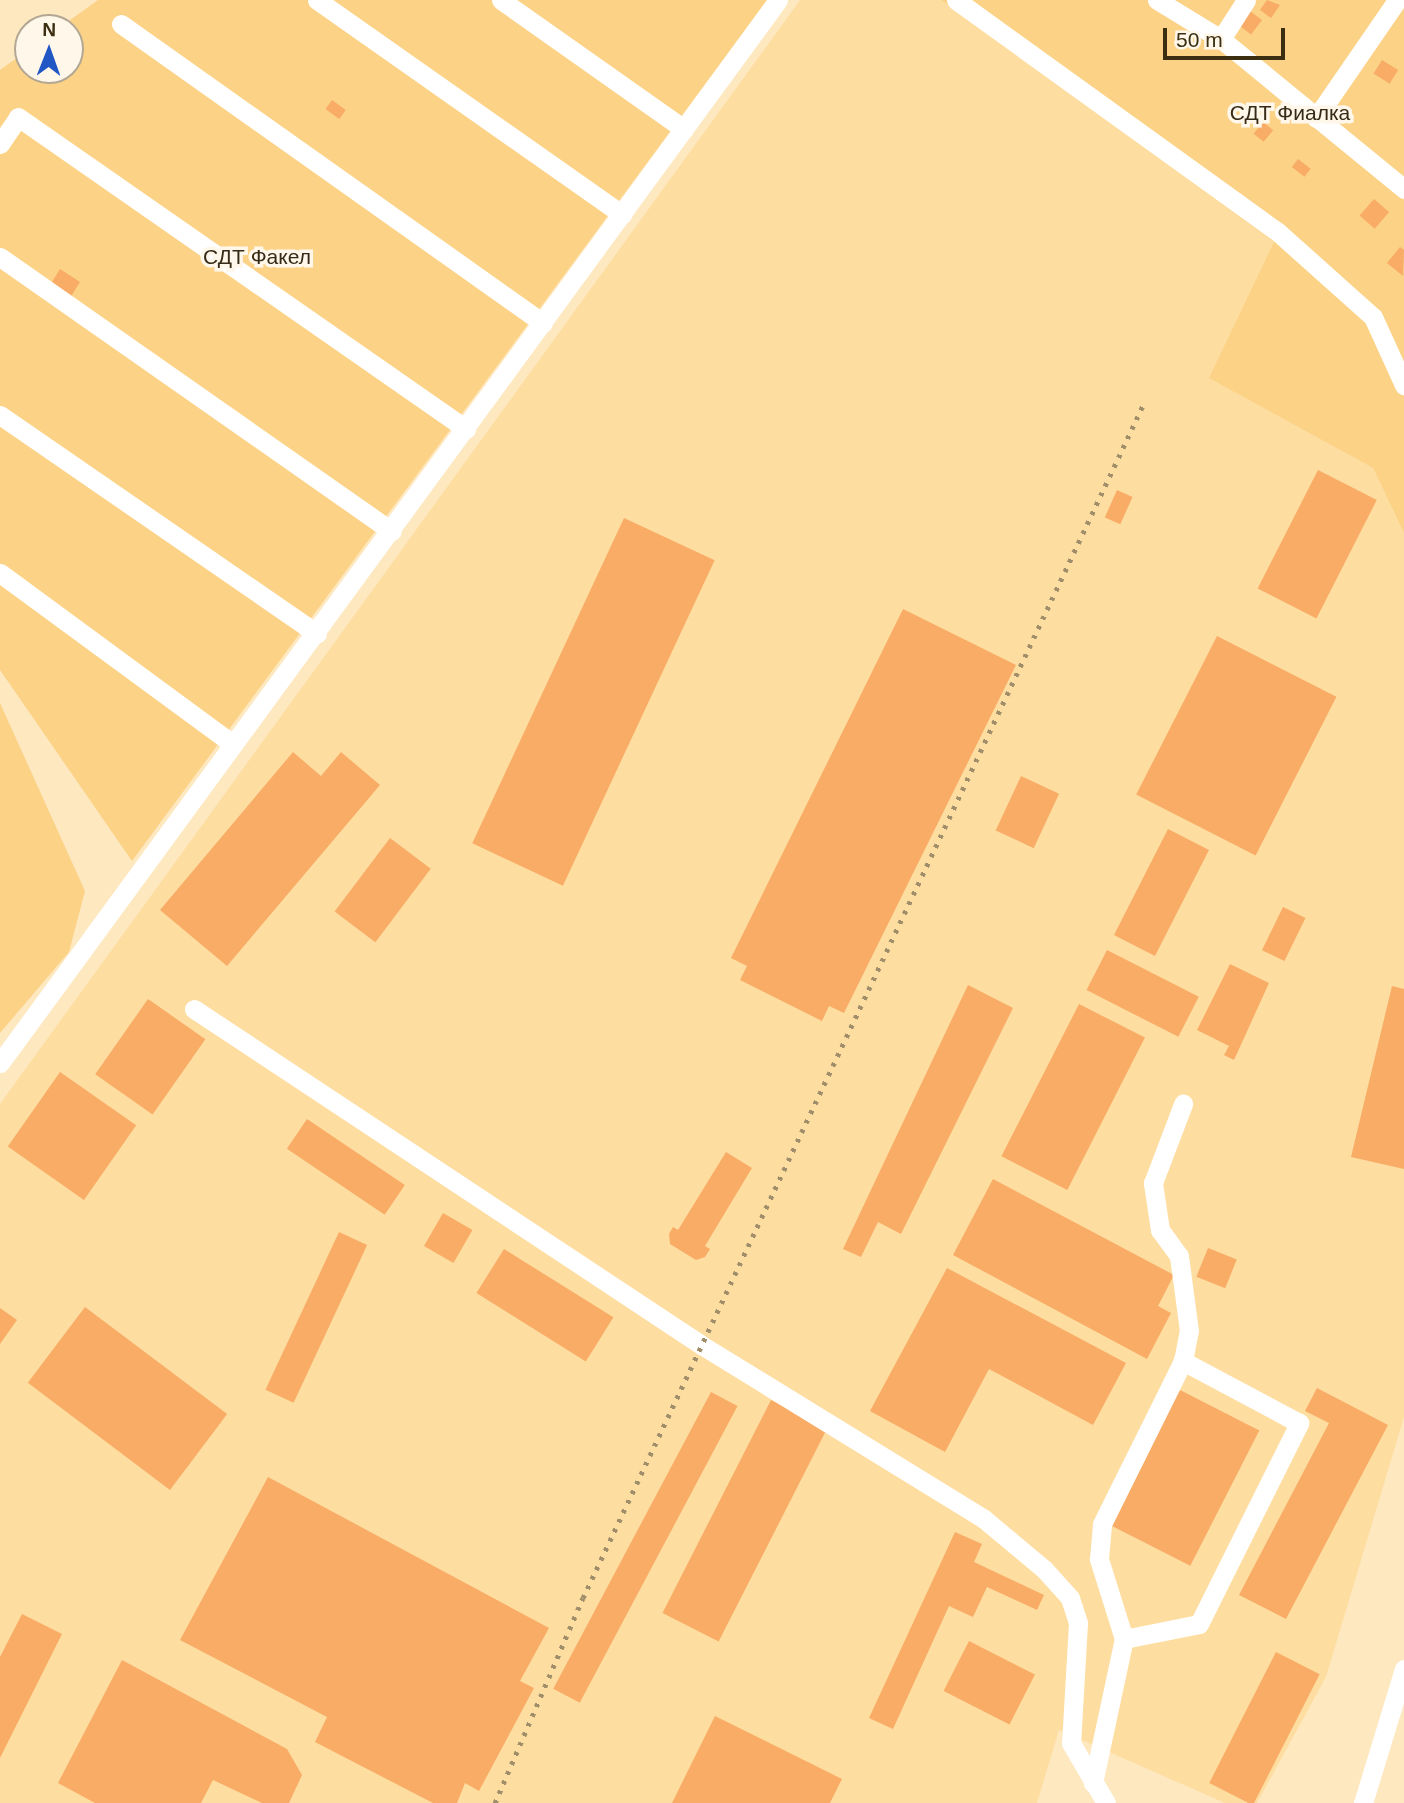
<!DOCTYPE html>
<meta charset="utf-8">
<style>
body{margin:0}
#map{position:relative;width:1404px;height:1803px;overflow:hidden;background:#fee8c0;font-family:Helvetica,sans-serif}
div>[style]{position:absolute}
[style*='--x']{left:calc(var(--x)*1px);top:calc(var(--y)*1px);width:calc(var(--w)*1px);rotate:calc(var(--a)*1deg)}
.built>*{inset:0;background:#fedda1}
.green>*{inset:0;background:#fbd286}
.building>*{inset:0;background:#f8ac66;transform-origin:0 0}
.minor>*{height:19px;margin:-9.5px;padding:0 9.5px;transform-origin:9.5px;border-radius:9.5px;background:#fff}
.rail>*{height:5px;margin-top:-2.5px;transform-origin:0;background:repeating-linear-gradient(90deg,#a08e6b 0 3.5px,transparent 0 10.5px)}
span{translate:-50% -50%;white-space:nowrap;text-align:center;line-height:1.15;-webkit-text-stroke:7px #fff7ea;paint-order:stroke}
.park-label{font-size:21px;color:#372b17}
.north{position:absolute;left:14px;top:14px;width:70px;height:70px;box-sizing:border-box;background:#fff7ea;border:2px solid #b1a793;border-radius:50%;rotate:1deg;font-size:19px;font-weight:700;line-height:28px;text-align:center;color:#3c2e11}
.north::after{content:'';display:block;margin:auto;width:24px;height:32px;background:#2057c4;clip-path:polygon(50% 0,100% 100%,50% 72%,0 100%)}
.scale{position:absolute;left:1163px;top:28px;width:122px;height:32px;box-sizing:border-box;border:4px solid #3c2e11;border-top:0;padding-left:9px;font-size:21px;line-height:24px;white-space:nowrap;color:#3c2e11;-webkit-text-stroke:5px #fff7ea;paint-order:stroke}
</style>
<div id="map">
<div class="built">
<div style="clip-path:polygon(800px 0,941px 0,1275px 242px,1210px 378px,1373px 468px,1404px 533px,1404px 1417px,1326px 1677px,1257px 1803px,1225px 1803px,1059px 1730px,1037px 1803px,0 1803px,0 1104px)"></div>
</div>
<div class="green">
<div style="clip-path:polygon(98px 0,767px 0,132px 861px,0 670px,0 70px,28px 50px,28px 70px,70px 70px,70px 28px,59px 28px)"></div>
<div style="clip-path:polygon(941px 0,1404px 0,1404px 533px,1373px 468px,1209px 378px,1274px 242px)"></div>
<div style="clip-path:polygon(0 703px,85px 891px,69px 952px,0 1033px)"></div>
</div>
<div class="building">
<div style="clip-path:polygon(1267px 0,1280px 5px,1271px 18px,1260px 10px)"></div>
<div style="left:1250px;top:11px;width:15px;height:18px;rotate:37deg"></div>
<div style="left:1382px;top:60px;width:19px;height:16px;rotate:32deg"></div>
<div style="left:332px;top:100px;width:17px;height:11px;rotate:36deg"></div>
<div style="left:1263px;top:122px;width:13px;height:15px;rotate:39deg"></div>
<div style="left:1298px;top:159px;width:16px;height:10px;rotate:38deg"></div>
<div style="left:1374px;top:199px;width:20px;height:22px;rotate:41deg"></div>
<div style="clip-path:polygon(1400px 247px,1404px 250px,1403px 276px,1387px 263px)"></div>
<div style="clip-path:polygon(60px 269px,80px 282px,70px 298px,52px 282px)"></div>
<div style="left:1318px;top:470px;width:66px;height:133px;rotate:27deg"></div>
<div style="left:1117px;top:490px;width:17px;height:30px;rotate:24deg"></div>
<div style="left:624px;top:518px;width:100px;height:359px;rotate:25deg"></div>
<div style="clip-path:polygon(903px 609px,1016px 665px,844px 1013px,829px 1006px,822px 1021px,740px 980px,747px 966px,731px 958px)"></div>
<div style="left:1217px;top:636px;width:134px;height:178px;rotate:27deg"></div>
<div style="clip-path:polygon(293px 752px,321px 776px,341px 752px,380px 785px,227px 966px,160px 910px)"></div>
<div style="left:1021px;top:776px;width:42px;height:60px;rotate:25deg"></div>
<div style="left:1168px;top:829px;width:46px;height:119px;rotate:27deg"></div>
<div style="left:390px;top:838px;width:51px;height:92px;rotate:37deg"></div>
<div style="left:1283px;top:907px;width:25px;height:48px;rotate:26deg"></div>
<div style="left:1107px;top:950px;width:103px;height:45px;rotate:27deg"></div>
<div style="clip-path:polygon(1230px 964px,1269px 983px,1234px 1060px,1224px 1055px,1229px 1046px,1197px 1030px)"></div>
<div style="clip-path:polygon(968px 985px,1013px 1008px,901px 1234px,878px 1222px,861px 1257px,843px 1249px)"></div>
<div style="clip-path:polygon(1392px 986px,1404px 989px,1404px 1169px,1351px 1157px)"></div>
<div style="left:148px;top:999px;width:70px;height:92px;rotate:35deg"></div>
<div style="left:1079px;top:1004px;width:74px;height:171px;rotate:27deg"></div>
<div style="left:60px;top:1072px;width:93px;height:91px;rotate:35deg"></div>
<div style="left:307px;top:1119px;width:118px;height:36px;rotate:34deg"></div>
<div style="clip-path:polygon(726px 1152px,752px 1168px,705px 1246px,710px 1249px,705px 1257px,696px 1260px,670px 1244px,669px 1234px,673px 1227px,678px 1230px)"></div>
<div style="clip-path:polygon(993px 1179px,1174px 1275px,1158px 1306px,1171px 1313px,1147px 1359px,953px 1255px)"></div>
<div style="left:443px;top:1213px;width:34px;height:38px;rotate:30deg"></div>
<div style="left:339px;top:1232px;width:31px;height:174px;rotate:25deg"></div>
<div style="left:1208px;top:1248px;width:31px;height:31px;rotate:22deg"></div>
<div style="left:504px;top:1249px;width:129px;height:52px;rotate:32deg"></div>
<div style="clip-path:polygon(947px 1268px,1126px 1363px,1093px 1425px,989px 1369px,945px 1452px,870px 1411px)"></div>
<div style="left:85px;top:1307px;width:178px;height:95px;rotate:37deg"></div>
<div style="clip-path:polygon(0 1308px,17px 1320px,0 1344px)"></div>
<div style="clip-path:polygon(1317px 1388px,1388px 1425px,1286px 1619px,1239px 1595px,1329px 1423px,1305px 1411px)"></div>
<div style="left:1180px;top:1390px;width:89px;height:152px;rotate:27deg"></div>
<div style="left:711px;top:1392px;width:30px;height:336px;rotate:28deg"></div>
<div style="left:771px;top:1400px;width:63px;height:239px;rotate:27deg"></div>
<div style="clip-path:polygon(268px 1477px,549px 1628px,520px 1681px,534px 1688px,479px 1791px,465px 1783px,457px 1803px,433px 1803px,315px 1742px,327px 1717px,180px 1640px)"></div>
<div style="clip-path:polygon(955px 1532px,982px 1544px,974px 1562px,1044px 1595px,1037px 1610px,987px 1587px,973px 1617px,949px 1606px,893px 1729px,869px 1718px)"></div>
<div style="clip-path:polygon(22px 1614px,62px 1634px,0 1758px,0 1657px)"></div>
<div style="left:969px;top:1641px;width:74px;height:56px;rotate:27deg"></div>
<div style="left:1276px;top:1652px;width:49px;height:147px;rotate:27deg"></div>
<div style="clip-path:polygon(122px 1660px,287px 1749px,302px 1775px,289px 1803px,262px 1803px,213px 1780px,201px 1803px,95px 1803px,58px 1783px)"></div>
<div style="clip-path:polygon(715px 1716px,842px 1779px,830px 1803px,672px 1803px)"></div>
</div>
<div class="minor">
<div style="--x:317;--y:0;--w:373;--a:35.1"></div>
<div style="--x:501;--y:0;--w:224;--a:35.2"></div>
<div style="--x:956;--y:0;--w:398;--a:35.8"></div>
<div style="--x:1279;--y:233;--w:126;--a:41.8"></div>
<div style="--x:1373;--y:317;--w:75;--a:65.5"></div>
<div style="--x:1157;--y:0;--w:75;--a:31.4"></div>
<div style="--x:1221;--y:39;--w:237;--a:39.3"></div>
<div style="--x:121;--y:24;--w:517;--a:35.32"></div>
<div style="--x:1221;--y:39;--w:46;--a:-57.3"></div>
<div style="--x:1316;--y:118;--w:143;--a:-55.5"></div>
<div style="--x:0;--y:144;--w:32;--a:-56"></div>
<div style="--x:18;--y:117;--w:546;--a:34.85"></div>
<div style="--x:0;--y:257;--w:478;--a:35"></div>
<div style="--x:0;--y:415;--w:385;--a:34.6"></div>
<div style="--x:0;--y:573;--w:289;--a:36.3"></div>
<div style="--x:194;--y:1009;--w:610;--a:33.51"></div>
<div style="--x:703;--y:1346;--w:330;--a:31.6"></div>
<div style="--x:984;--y:1519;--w:78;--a:39.8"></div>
<div style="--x:1044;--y:1569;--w:39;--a:48"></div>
<div style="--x:1070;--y:1598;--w:26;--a:72"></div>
<div style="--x:1078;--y:1623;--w:120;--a:93.3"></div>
<div style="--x:1071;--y:1743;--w:69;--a:59.7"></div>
<div style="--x:0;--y:1063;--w:1317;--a:-53.8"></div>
<div style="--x:1124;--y:1639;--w:76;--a:-11.3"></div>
<div style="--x:1199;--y:1624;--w:225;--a:-63.5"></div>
<div style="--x:1299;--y:1423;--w:132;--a:-151.9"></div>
<div style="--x:1093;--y:1783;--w:147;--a:-77.9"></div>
<div style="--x:1124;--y:1639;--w:84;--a:-107.4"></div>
<div style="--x:1099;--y:1559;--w:35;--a:-85"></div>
<div style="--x:1102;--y:1524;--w:182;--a:-63.6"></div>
<div style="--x:1183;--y:1361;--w:31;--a:-79"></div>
<div style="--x:1189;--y:1331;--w:76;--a:-97.6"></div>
<div style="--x:1179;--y:1256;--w:32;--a:-126"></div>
<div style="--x:1160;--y:1230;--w:48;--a:-98.5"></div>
<div style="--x:1153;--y:1183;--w:85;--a:-69.2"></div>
<div style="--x:1363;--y:1803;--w:140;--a:-73"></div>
</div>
<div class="rail">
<div style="--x:495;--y:1803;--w:223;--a:-66.8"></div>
<div style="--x:583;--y:1598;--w:1318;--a:-64.85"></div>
</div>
<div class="park-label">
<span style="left:1290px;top:113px">СДТ Фиалка</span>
<span style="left:257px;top:257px">СДТ Факел</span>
</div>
<div class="north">N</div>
<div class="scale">50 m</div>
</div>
